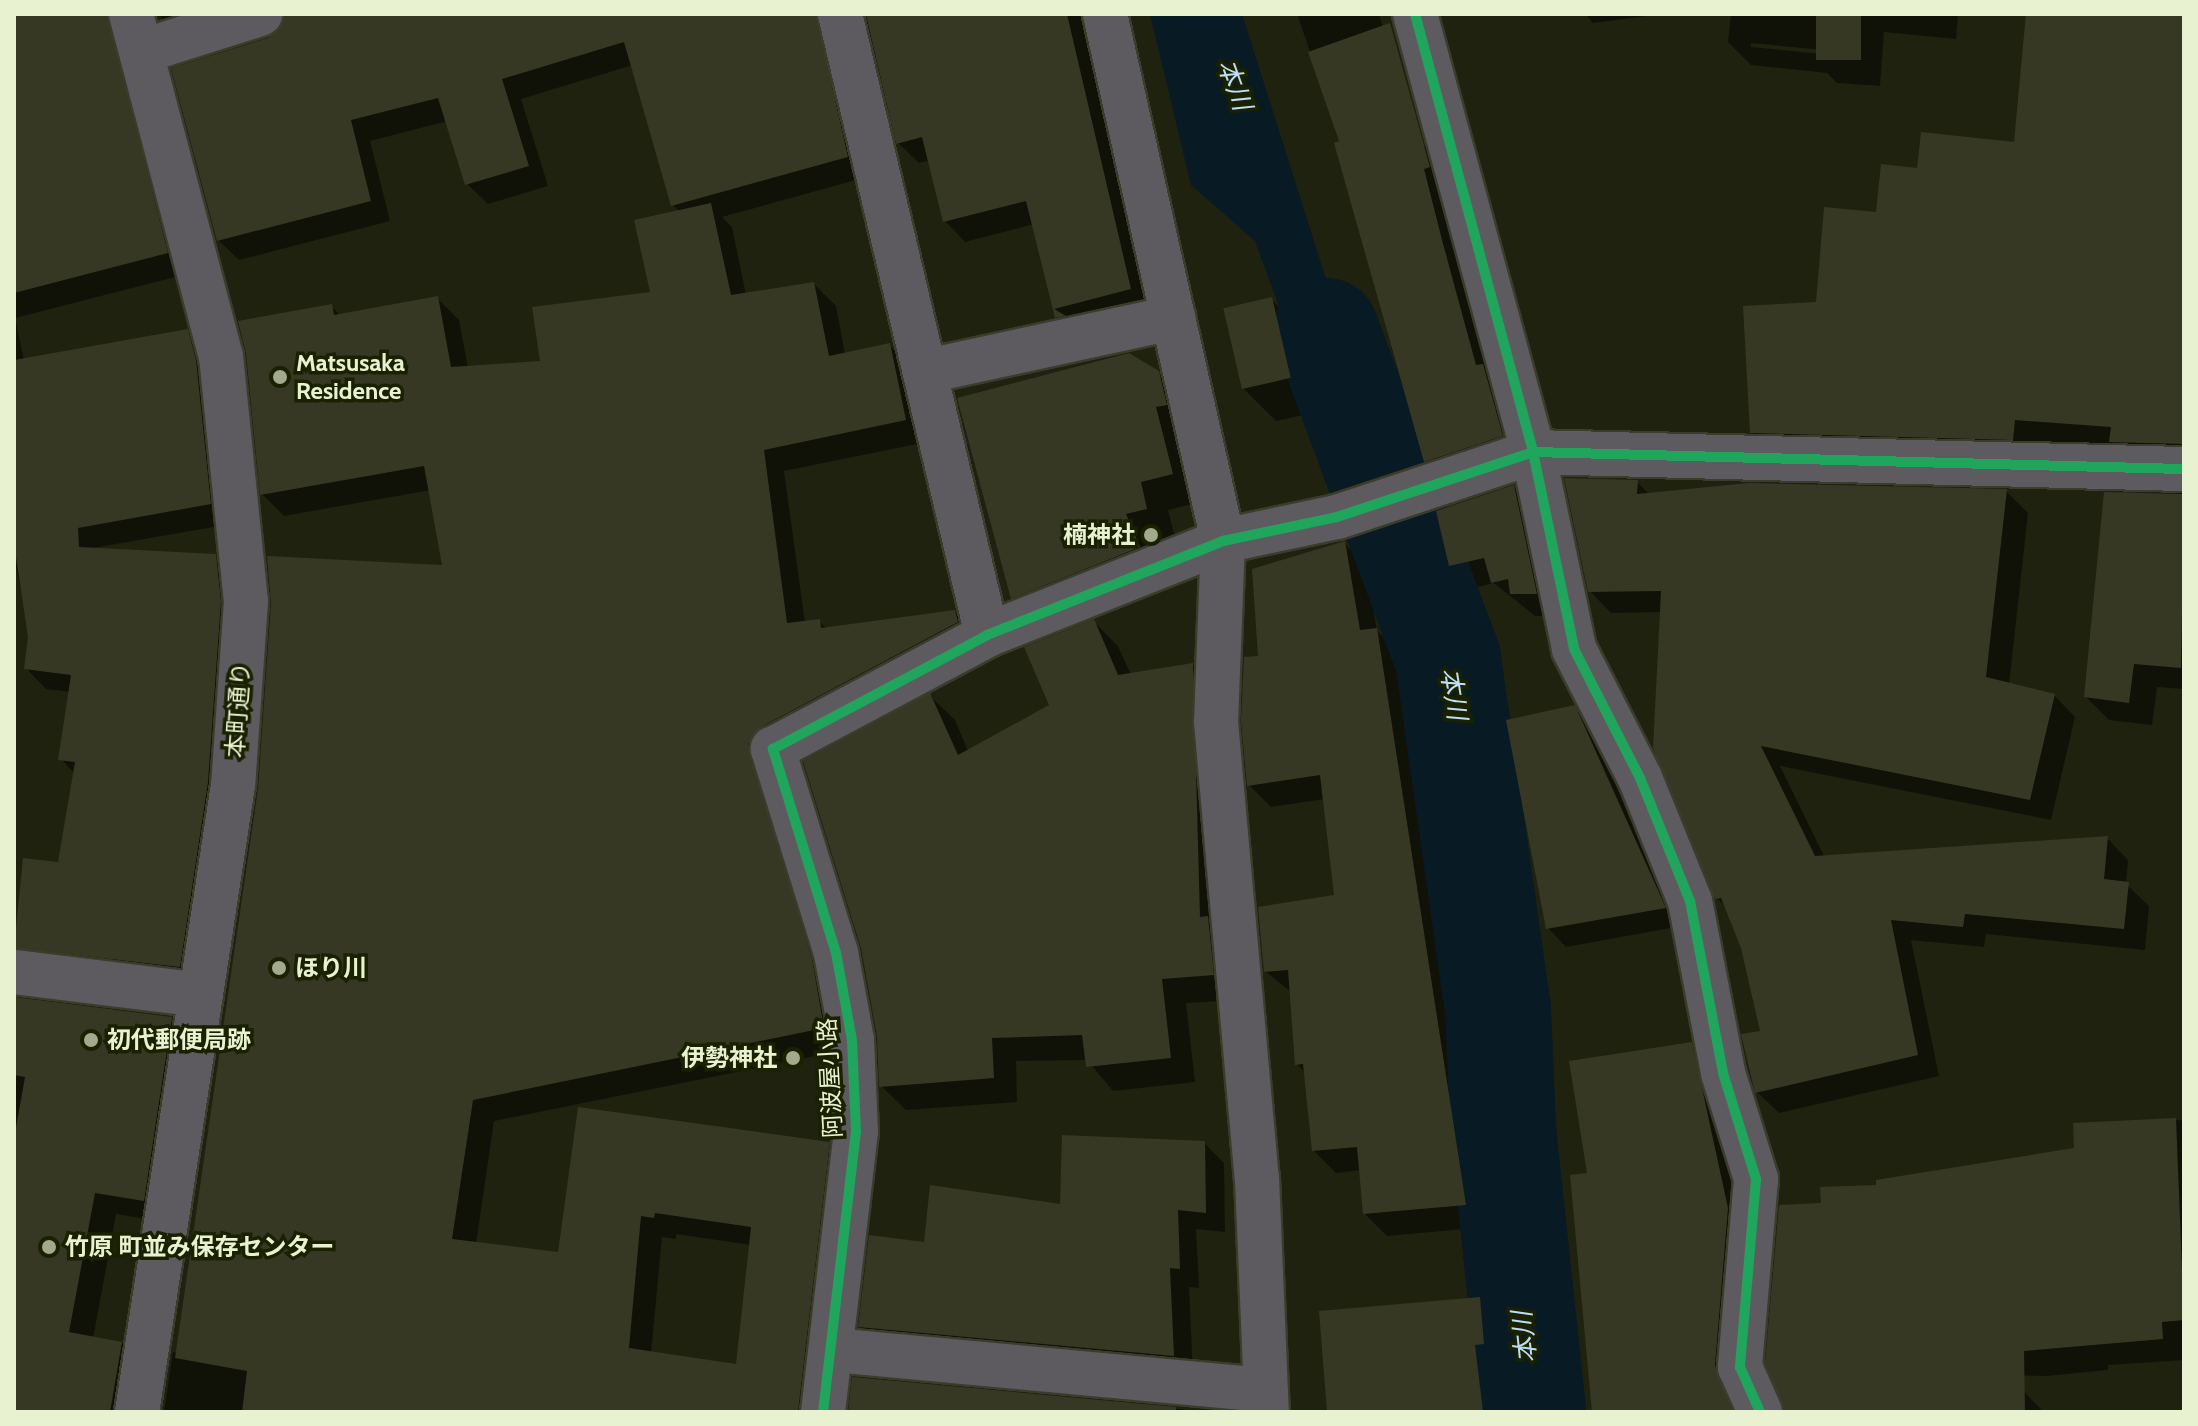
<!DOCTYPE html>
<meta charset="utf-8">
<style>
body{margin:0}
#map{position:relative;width:2198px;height:1426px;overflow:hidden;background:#1f220f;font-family:Cabin,"Noto Sans JP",sans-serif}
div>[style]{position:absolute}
.water>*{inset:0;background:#081a24}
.shadow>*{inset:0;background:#0007}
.river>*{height:106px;margin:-53px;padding:0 53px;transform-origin:53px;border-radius:53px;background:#081a24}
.building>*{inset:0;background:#373824;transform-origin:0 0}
.roads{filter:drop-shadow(2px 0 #3a3d2c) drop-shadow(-2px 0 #3a3d2c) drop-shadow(0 2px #3a3d2c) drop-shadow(0 -2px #3a3d2c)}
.minor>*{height:44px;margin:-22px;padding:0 22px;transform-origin:22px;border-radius:22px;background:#5e5b60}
.cycleway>*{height:10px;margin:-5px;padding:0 5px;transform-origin:5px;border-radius:5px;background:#20a55d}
.dots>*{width:22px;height:22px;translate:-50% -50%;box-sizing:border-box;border:4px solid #1a2100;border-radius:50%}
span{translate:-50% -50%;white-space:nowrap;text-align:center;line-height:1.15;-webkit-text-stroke:7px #1a2100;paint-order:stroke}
.poi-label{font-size:24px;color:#e9f2d0;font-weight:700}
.left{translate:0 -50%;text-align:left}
.right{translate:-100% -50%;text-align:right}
.street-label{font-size:24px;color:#e9f2d0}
.water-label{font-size:26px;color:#bddef6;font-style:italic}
.frame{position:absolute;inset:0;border:16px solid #e9f2d0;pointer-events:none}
</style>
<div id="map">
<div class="water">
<div style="clip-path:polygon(1150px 14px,1242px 14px,1385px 465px,1342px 479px,1255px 241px,1191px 185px)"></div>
</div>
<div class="shadow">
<div style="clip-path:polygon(14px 14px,144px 14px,187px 274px,15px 318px,24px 360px,187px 331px,208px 352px,231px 524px,93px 548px,215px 556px,236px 577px,200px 987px,14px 952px,25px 861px,60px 864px,75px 774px,61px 759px,71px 692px,46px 689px,26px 668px,30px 637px,14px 556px)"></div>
<div style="clip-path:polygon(158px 14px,261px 14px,181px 39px)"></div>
<div style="clip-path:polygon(evenodd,286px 14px,778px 14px,844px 77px,867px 177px,722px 217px,732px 227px,746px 295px,814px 284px,836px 306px,845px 354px,889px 345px,911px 367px,927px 442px,784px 471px,805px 623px,819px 621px,827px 629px,955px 612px,977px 634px,783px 748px,845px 1050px,494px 1121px,476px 1244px,560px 1254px,580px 1109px,829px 1144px,851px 1166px,822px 1412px,164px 1412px,173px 1352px,178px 1353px,445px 567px,431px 490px,284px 516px,262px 494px,331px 306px,341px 316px,437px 298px,459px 320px,468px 368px,543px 363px,652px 294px,680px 212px,673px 205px,633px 65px,521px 99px,548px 186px,488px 204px,467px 184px,448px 121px,370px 141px,390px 221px,239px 260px,218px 240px,269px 39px,286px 21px,286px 14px,676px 1234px,751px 1245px,737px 1367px,651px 1354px,662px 1237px,676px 1239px,676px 1234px)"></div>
<div style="clip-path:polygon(882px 14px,1080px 14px,1151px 310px,1077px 337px,1057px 317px,1034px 224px,965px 242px,945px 221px,930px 160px,919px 163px,898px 143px)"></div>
<div style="clip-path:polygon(1297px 14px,1379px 14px,1414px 136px,1432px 154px,1520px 455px,1445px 480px,1419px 449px,1336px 144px,1342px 143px)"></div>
<div style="clip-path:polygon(1585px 14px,1647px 14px,1647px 16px,1593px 23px)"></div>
<div style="clip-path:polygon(evenodd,1731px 14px,1958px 14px,1956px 39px,1884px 32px,1880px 86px,1837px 83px,1827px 73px,1751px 65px,1728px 42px,1731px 14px,1751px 43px,1823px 50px,1822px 54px,1751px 47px,1751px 43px)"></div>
<div style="clip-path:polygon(2029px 14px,2184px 14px,2184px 466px,2119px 449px,2038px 443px,2036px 462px,1775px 455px,1752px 432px,1818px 304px,1878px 214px,1919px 170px,2016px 144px)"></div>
<div style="clip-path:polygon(1271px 299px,1304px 332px,1322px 411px,1276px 421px,1243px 388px)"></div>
<div style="clip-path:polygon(1158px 373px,1187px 402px,1200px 502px,1168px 510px,1175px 537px,1154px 542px,1167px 576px,1041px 626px,1013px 598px)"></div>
<div style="clip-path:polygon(1637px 482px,1650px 495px,2006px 491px,2028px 513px,2009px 685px,2054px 695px,2075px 717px,2051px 820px,1780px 766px,1825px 858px,2107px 838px,2128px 860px,2126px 884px,2149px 906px,2145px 950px,1986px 934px,1984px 947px,1911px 940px,1939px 1076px,1779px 1113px,1757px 1092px,1762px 1033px,1743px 947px,1727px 908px,1717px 898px,1662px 612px,1611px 613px,1590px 591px)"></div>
<div style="clip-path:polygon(1514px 487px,1537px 510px,1559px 616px,1535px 616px,1494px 583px,1474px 588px,1451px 565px)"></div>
<div style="clip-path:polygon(2184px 493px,2184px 689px,2157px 687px,2152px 725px,2109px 720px,2086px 697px,2106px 494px)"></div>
<div style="clip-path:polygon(1344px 543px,1366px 565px,1377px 631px,1399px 652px,1487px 1227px,1387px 1236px,1365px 1214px,1361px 1170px,1336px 1173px,1314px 1151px,1306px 1074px,1297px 1064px,1292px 993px,1265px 971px,1336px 896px,1325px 799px,1271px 807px,1249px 785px,1260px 657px)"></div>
<div style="clip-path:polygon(1094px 622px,1118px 646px,1131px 675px,1193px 665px,1217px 690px,1237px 1000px,1186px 1003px,1195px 1082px,1113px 1091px,1087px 1060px,1016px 1061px,1017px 1102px,906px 1110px,881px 1086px,930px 696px,955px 720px,968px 751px,1052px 706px)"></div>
<div style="clip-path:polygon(1574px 707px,1593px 726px,1682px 926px,1566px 947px,1548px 928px)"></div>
<div style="clip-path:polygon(14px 999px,171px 1019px,193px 1040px,165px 1222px,116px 1214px,93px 1339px,122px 1343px,143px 1365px,138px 1412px,14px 1412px)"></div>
<div style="clip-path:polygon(1691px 1044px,1713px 1066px,1750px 1232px,1743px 1412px,1593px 1412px,1589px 1175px)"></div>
<div style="clip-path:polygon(2184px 1120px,2184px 1360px,2108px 1365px,2108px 1370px,2047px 1376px,1978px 1375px,2023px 1391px,2044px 1412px,1786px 1412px,1823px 1205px,1879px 1187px,2077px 1149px,2076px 1125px)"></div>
<div style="clip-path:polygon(1204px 1143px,1224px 1163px,1225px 1232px,1196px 1229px,1199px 1288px,1189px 1287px,1193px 1375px,880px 1346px,860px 1327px,926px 1245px,1062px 1206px)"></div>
<div style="clip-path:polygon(1479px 1300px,1502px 1323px,1506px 1367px,1497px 1367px,1503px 1412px,1331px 1412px)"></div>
<div style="clip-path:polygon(854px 1379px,1210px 1412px,848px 1412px)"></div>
</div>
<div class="river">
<div style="left:1326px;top:331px;width:350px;rotate:69.6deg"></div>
<div style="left:1448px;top:659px;width:354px;rotate:81.9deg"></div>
<div style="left:1498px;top:1009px;width:121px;rotate:87.6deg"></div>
<div style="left:1503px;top:1130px;width:284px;rotate:83.9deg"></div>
</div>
<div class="building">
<div style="clip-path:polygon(14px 14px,107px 14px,168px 253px,14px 293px)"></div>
<div style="clip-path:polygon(284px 14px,816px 14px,848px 157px,671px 206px,624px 42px,502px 79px,529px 166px,465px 185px,438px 98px,351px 120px,371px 201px,217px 241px,171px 68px,268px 38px,279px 30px)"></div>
<div style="clip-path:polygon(866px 14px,1067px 14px,1131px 289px,1054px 309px,1066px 316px,1055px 318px,1026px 201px,943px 222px,922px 137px,896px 144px)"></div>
<div style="left:1816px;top:14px;width:45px;height:46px"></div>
<div style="clip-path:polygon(2026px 14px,2184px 14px,2184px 444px,2109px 442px,2111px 427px,2015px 420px,2013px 440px,1750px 433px,1743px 306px,1816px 302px,1824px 207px,1876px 212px,1881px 164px,1917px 168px,1921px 132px,2014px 142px)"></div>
<div style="clip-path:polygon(1390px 23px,1430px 167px,1424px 169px,1442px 240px,1476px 365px,1483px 364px,1503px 436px,1424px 462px,1334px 143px,1339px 141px,1308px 52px)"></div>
<div style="clip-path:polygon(evenodd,711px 203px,731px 295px,814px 282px,829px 356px,890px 343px,906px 420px,764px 450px,787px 623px,820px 619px,821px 628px,955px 610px,958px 622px,761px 727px,748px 744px,812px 959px,824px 1028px,473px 1100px,452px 1239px,558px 1252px,578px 1107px,830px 1142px,798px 1412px,242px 1412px,247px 1371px,175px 1358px,258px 789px,271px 603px,267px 556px,442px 565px,424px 466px,260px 495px,246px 353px,238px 321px,332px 304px,334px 315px,438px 296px,451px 367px,540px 361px,532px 307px,650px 292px,634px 220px,711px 203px,655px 1213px,751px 1227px,736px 1364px,629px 1348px,641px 1216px,654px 1218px,655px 1213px)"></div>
<div style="left:1272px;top:297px;width:83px;height:50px;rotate:77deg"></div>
<div style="clip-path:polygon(188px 329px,196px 360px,211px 504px,78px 528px,79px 547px,216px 554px,221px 601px,208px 782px,180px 967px,14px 948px,23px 858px,58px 862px,75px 762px,58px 760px,71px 675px,24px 669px,28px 637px,14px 544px,14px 360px)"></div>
<div style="clip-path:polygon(1129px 353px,1159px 371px,1167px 405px,1156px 407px,1173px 474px,1141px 482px,1147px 509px,1126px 514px,1140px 547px,1011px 599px,957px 398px)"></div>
<div style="clip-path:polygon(1564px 478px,1638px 480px,1637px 494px,1749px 483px,2007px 489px,1986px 677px,2055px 694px,2030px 800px,1761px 746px,1815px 856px,2108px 836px,2104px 879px,2129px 882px,2124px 929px,1965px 914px,1963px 927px,1891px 920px,1918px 1055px,1755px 1093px,1741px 1034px,1760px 1031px,1741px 948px,1721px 898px,1715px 899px,1653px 748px,1661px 591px,1588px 592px)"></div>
<div style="clip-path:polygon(1514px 485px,1537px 594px,1510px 594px,1508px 579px,1491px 583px,1484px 558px,1449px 566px,1436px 511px)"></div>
<div style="clip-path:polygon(2104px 492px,2184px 494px,2181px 668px,2134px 664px,2129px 703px,2084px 697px)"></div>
<div style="clip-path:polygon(1345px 541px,1360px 630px,1377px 628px,1466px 1205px,1363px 1214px,1357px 1147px,1312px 1151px,1303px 1064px,1295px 1065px,1288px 970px,1264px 972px,1258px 907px,1334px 895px,1320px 775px,1247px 786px,1241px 721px,1244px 657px,1258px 656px,1252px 569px)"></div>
<div style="clip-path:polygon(1094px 619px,1118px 675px,1193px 663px,1200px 917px,1208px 916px,1214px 975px,1162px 979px,1171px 1058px,1086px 1067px,1082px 1035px,992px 1038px,994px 1078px,879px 1087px,877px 1036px,861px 948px,803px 761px,930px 693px,958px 755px,1049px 705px,1024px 647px)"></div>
<div style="clip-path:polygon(1575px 705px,1666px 908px,1546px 929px,1506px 720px)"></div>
<div style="clip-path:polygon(14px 997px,172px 1017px,144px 1201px,95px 1193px,69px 1332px,122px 1342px,110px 1412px,14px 1412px,14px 1139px,25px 1077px,14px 1075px)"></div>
<div style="clip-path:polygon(1692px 1042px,1728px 1208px,1715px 1365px,1733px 1412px,1592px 1412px,1570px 1175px,1587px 1173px,1569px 1061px)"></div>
<div style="clip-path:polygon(2176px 1118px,2184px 1320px,2162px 1322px,2163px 1339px,2024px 1351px,2025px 1412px,1785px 1412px,1765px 1363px,1779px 1205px,1821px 1203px,1820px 1187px,1876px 1185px,1876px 1180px,2074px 1148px,2073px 1123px)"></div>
<div style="clip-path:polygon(1062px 1135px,1205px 1141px,1206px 1213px,1178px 1210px,1180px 1269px,1170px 1268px,1174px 1356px,858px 1327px,869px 1235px,924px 1242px,930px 1185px,1060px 1204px)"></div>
<div style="clip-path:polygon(1480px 1297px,1484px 1344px,1475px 1345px,1483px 1412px,1327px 1412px,1319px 1311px)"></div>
<div style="clip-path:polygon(852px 1377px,1176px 1407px,1176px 1412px,848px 1412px)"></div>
</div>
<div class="roads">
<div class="minor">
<div style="left:131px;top:14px;width:354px;rotate:75.3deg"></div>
<div style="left:221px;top:356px;width:246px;rotate:84.2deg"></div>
<div style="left:246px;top:601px;width:184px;rotate:94deg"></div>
<div style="left:233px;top:785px;width:634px;rotate:98.7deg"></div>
<div style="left:840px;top:14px;width:638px;rotate:76.68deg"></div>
<div style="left:1105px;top:14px;width:540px;rotate:77.38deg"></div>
<div style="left:1223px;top:541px;width:181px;rotate:92.2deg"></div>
<div style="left:1216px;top:722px;width:458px;rotate:84.9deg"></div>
<div style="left:1257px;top:1178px;width:234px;rotate:87.6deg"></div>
<div style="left:1415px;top:14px;width:454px;rotate:74.9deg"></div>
<div style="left:1533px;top:452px;width:201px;rotate:78.2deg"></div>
<div style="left:1574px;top:649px;width:145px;rotate:62.9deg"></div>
<div style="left:1640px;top:778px;width:133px;rotate:67.9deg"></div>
<div style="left:1690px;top:901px;width:175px;rotate:79.1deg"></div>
<div style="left:1723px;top:1073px;width:111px;rotate:72.7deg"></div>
<div style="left:1756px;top:1179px;width:189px;rotate:94.9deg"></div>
<div style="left:1740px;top:1367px;width:49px;rotate:66deg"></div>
<div style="left:143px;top:51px;width:123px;rotate:-17.5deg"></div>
<div style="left:927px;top:371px;width:252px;rotate:-12.2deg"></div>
<div style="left:14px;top:972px;width:188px;rotate:7deg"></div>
<div style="left:832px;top:1350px;width:435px;rotate:5.3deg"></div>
<div style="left:823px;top:1412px;width:282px;rotate:-83.3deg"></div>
<div style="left:856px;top:1132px;width:92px;rotate:-92.5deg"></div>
<div style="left:852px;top:1040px;width:88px;rotate:-100.4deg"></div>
<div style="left:836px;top:953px;width:214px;rotate:-107.2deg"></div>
<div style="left:773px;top:749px;width:242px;rotate:-28deg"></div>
<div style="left:987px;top:635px;width:254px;rotate:-21.7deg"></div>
<div style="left:1223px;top:541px;width:116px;rotate:-11.9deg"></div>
<div style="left:1337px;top:517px;width:206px;rotate:-18.3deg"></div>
<div style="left:1533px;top:452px;width:651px;rotate:1.5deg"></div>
</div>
</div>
<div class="cycleway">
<div style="left:1415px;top:14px;width:454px;rotate:74.9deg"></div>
<div style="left:1533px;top:452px;width:201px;rotate:78.2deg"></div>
<div style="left:1574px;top:649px;width:145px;rotate:62.9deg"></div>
<div style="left:1640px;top:778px;width:133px;rotate:67.9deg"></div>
<div style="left:1690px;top:901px;width:175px;rotate:79.1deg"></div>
<div style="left:1723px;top:1073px;width:111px;rotate:72.7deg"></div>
<div style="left:1756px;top:1179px;width:189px;rotate:94.9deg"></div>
<div style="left:1740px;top:1367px;width:49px;rotate:66deg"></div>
<div style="left:823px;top:1412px;width:282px;rotate:-83.3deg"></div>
<div style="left:856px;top:1132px;width:92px;rotate:-92.5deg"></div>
<div style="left:852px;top:1040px;width:88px;rotate:-100.4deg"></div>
<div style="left:836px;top:953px;width:214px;rotate:-107.2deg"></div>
<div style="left:773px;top:749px;width:242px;rotate:-28deg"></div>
<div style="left:987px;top:635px;width:254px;rotate:-21.7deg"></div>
<div style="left:1223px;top:541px;width:116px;rotate:-11.9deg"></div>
<div style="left:1337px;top:517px;width:206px;rotate:-18.3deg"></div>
<div style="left:1533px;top:452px;width:651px;rotate:1.5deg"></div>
</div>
<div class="dots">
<div style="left:280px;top:377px;background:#a2a98c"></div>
<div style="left:1151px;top:535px;background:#a2a98c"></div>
<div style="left:279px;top:968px;background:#a2a98c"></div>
<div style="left:91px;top:1040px;background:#a2a98c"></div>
<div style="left:793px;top:1058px;background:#a2a98c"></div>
<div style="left:49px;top:1247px;background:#a2a98c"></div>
</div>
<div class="poi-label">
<span class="left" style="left:296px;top:377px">Matsusaka<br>Residence</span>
<span class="right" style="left:1135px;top:535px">楠神社</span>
<span class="left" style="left:295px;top:968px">ほり川</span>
<span class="left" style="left:107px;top:1040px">初代郵便局跡</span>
<span class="right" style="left:777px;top:1058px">伊勢神社</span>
<span class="left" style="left:65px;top:1247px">竹原 町並み保存センター</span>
</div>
<div class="street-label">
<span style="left:238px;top:710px;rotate:-86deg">本町通り</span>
<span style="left:830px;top:1078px;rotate:-93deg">阿波屋小路</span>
</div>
<div class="water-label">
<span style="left:1234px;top:85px;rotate:70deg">本川</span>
<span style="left:1453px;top:694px;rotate:81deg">本川</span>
<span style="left:1525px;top:1337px;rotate:-96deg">本川</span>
</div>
<div class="frame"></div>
</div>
